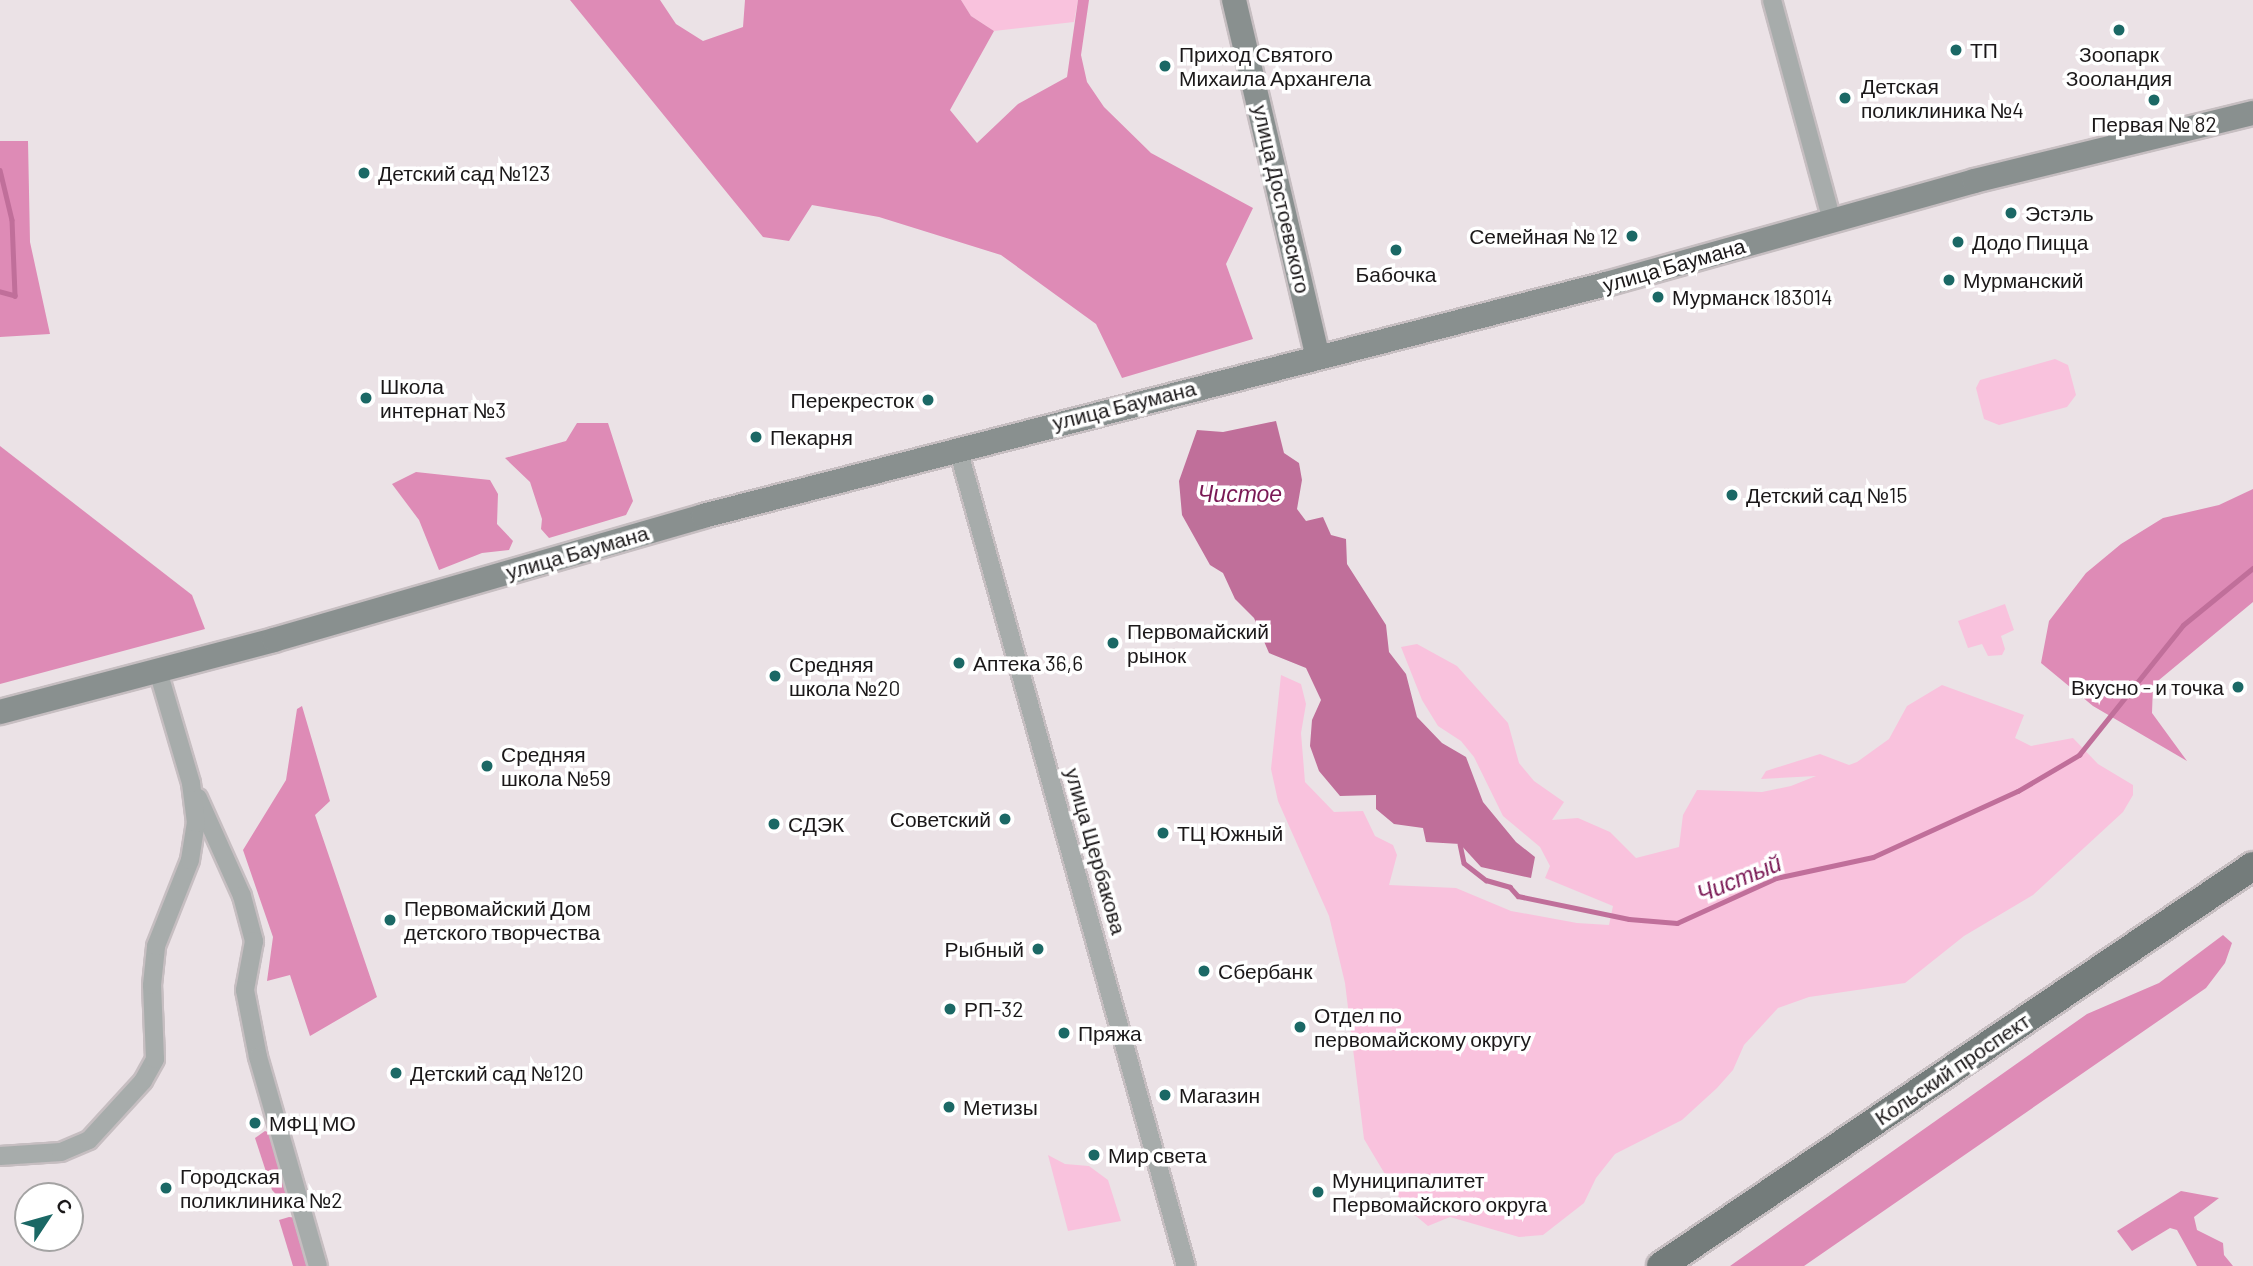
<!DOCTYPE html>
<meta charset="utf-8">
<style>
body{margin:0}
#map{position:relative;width:2253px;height:1266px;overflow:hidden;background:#ebe2e6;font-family:Barlow,sans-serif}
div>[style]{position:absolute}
.green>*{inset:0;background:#f9c2dd}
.forest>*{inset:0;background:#de8bb6}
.water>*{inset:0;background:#c06f9a}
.stream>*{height:4.5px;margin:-2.25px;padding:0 2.25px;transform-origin:2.25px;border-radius:2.25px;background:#c06f9a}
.roads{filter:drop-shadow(2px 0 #c6bec1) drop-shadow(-2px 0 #c6bec1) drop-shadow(0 2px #c6bec1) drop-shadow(0 -2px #c6bec1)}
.street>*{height:18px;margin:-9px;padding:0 9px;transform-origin:9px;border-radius:9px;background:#a7acab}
.secondary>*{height:24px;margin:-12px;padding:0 12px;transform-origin:12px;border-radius:12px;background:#89908f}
.primary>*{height:28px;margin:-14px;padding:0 14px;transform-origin:14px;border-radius:14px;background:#747c7b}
.dots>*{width:19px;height:19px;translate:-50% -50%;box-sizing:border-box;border:4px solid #fff;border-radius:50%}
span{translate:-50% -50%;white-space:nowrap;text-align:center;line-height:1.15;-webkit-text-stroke:7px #fff;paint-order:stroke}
.poi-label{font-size:21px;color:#1b1819}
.left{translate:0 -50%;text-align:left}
.right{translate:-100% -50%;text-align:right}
.street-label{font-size:21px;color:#1b1819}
.water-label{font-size:23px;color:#7a1955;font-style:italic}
.north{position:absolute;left:14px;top:1182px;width:70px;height:70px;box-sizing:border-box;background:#fff;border:2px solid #a4a3a3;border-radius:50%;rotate:54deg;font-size:19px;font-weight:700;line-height:28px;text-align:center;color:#1b1819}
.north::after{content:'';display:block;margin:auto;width:24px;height:32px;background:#1b6865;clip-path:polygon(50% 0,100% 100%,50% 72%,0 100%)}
</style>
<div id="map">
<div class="green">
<div style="clip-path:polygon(961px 0,1078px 0,1074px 22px,994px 31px,971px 16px)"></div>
<div style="clip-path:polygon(2055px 359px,2068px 365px,2076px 395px,2067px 407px,1999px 425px,1984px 419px,1976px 388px,1980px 380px)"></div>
<div style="clip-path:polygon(2005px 604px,2014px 630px,2001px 636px,2005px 649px,2002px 655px,1988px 656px,1982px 644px,1968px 648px,1958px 621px)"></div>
<div style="clip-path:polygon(1417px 644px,1457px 666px,1508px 723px,1519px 763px,1534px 781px,1564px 802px,1552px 820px,1578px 818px,1610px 832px,1636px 858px,1679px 847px,1683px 815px,1697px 790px,1762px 792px,1791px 786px,1816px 776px,1761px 779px,1766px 771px,1820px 754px,1849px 765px,1857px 762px,1889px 739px,1907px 706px,1942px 685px,2024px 715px,2015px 738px,2031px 746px,2073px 738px,2098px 764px,2133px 785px,2133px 795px,2123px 812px,2033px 895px,1964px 936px,1905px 983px,1809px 997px,1778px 1008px,1744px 1045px,1733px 1070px,1717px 1088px,1682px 1120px,1615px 1154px,1596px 1178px,1584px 1203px,1543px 1235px,1519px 1237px,1450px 1217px,1428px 1226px,1404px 1206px,1364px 1139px,1345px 983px,1329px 916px,1278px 801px,1271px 769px,1281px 675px,1301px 684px,1306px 704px,1301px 733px,1305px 782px,1334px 812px,1363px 811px,1375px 836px,1393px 845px,1397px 855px,1389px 885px,1456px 888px,1511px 911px,1577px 923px,1609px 925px,1613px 906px,1545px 878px,1550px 866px,1540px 847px,1503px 816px,1474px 757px,1461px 741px,1438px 726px,1422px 700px,1401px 647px)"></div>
<div style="clip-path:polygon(1048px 1155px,1065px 1164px,1089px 1166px,1108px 1180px,1121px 1221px,1068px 1231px)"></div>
</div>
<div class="forest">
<div style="clip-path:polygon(570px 0,660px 0,676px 24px,703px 41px,743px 27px,745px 0,961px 0,971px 16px,994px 31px,950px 110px,977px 143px,1018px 104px,1067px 77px,1078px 0,1089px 0,1081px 55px,1087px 82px,1104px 107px,1151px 153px,1253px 208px,1226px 264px,1253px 339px,1122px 378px,1096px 324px,1001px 255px,879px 217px,812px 205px,789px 241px,763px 237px)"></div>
<div style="clip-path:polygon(0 141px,28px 141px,30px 242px,50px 334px,0 337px)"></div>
<div style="clip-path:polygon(577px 423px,608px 423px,633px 501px,626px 515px,549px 538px,541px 529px,542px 519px,530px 482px,505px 458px,566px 441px)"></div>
<div style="clip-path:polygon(0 446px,192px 595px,205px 629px,0 684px)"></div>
<div style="clip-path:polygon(416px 472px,490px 480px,498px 494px,497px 524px,513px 541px,509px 550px,482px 553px,439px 570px,419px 520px,392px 484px)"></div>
<div style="clip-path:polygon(2253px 489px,2253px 602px,2153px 685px,2152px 713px,2187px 761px,2093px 706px,2041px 663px,2049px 621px,2086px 573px,2121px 544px,2163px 518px,2219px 505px)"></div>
<div style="clip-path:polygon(302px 706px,330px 801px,315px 815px,377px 997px,310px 1036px,290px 975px,267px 981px,273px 937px,243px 850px,286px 780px,297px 709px)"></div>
<div style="clip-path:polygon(2223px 935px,2232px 943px,2225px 963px,2206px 988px,1804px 1266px,1730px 1266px,2087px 1014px,2159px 983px)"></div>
<div style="clip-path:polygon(265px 1131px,275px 1135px,290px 1185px,282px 1201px,272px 1190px,255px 1138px)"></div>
<div style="clip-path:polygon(2181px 1191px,2219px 1198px,2194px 1217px,2197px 1230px,2223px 1243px,2224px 1255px,2233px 1266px,2197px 1266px,2177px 1230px,2170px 1228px,2132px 1251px,2117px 1231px)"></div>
<div style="clip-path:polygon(289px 1217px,298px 1218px,312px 1266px,293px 1266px,279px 1220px)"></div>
</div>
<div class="water">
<div style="clip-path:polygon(1276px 421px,1284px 453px,1299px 463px,1302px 480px,1297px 509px,1306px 521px,1323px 517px,1331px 535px,1346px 539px,1347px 564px,1386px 625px,1389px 652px,1406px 674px,1417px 717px,1442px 743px,1466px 757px,1483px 802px,1516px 842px,1535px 857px,1531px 878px,1481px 867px,1460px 844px,1426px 842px,1423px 828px,1394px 824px,1376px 809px,1376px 795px,1340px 796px,1319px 771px,1310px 746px,1312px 720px,1321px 700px,1306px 668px,1269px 653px,1254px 618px,1235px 599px,1223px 573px,1210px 565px,1182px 515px,1179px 481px,1197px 430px,1223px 432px)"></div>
</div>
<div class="stream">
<div style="left:0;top:170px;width:51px;rotate:76.5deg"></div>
<div style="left:12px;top:220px;width:76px;rotate:87.7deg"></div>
<div style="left:15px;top:296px;width:16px;rotate:-165deg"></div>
<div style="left:1460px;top:844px;width:19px;rotate:78deg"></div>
<div style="left:1464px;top:863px;width:28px;rotate:38deg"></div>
<div style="left:1486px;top:880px;width:25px;rotate:16deg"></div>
<div style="left:1510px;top:887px;width:12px;rotate:48deg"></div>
<div style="left:1518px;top:896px;width:113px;rotate:11.7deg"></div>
<div style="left:1629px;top:919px;width:48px;rotate:4.8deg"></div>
<div style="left:1677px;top:923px;width:109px;rotate:-24.4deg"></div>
<div style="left:1776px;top:878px;width:99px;rotate:-12.2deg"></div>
<div style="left:1873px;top:857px;width:159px;rotate:-24.5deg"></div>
<div style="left:2018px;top:791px;width:71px;rotate:-30.5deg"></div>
<div style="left:2079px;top:755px;width:166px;rotate:-51.3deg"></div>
<div style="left:2183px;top:625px;width:90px;rotate:-39.2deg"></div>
</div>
<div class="roads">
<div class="street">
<div style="left:1772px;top:0;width:229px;rotate:74.8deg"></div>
<div style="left:958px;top:449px;width:848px;rotate:74.41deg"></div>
<div style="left:198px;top:798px;width:107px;rotate:65.8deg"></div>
<div style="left:242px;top:896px;width:47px;rotate:75.1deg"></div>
<div style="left:254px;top:941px;width:50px;rotate:100.4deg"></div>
<div style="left:245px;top:990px;width:68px;rotate:79deg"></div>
<div style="left:258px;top:1057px;width:217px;rotate:74deg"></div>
<div style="left:0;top:1156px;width:61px;rotate:-3.8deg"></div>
<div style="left:61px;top:1152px;width:30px;rotate:-23deg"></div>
<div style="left:89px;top:1140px;width:80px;rotate:-47.5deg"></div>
<div style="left:143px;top:1081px;width:25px;rotate:-61deg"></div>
<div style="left:155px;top:1059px;width:74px;rotate:-92.3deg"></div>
<div style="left:152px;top:985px;width:39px;rotate:-84deg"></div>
<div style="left:156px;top:946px;width:92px;rotate:-68.4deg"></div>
<div style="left:190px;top:860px;width:37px;rotate:-81deg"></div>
<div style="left:196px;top:823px;width:40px;rotate:-97.1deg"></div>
<div style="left:191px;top:783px;width:117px;rotate:-106.4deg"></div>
</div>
<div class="secondary">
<div style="left:1234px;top:0;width:367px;rotate:76.8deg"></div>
<div style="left:0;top:712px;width:283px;rotate:-14.7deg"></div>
<div style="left:274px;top:640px;width:447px;rotate:-16.1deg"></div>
<div style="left:703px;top:516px;width:932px;rotate:-14.41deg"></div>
<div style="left:1606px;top:284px;width:382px;rotate:-15.6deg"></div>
<div style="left:1974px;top:181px;width:287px;rotate:-13.7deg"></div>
</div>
<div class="primary">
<div style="left:1661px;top:1266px;width:714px;rotate:-34.05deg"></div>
</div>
</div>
<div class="dots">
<div style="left:2119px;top:30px;background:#1b6865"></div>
<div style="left:1956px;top:50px;background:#1b6865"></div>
<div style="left:1165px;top:66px;background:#1b6865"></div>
<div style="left:1845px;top:98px;background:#1b6865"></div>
<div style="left:2154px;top:100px;background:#1b6865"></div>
<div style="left:364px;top:173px;background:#1b6865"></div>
<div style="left:2011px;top:213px;background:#1b6865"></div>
<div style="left:1632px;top:236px;background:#1b6865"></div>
<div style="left:1958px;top:242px;background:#1b6865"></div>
<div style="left:1396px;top:250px;background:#1b6865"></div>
<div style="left:1949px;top:280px;background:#1b6865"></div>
<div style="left:1658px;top:297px;background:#1b6865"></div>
<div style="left:366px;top:398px;background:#1b6865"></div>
<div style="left:928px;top:400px;background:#1b6865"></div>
<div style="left:756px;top:437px;background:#1b6865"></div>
<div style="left:1732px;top:495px;background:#1b6865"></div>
<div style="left:1113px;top:643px;background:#1b6865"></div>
<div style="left:959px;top:663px;background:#1b6865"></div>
<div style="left:775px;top:676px;background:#1b6865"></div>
<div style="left:2238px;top:687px;background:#1b6865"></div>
<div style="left:487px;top:766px;background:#1b6865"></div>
<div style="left:1005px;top:819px;background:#1b6865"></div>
<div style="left:774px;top:824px;background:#1b6865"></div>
<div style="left:1163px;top:833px;background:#1b6865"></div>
<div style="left:390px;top:920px;background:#1b6865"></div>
<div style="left:1038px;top:949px;background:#1b6865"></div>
<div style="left:1204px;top:971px;background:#1b6865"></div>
<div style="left:950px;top:1009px;background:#1b6865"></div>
<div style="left:1300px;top:1027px;background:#1b6865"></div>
<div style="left:1064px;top:1033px;background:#1b6865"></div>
<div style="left:396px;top:1073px;background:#1b6865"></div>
<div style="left:1165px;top:1095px;background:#1b6865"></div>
<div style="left:949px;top:1107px;background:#1b6865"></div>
<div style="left:255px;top:1123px;background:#1b6865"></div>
<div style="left:1094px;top:1155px;background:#1b6865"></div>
<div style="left:166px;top:1188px;background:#1b6865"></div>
<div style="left:1318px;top:1192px;background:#1b6865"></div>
</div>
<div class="poi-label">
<span class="left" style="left:1970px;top:50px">ТП</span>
<span class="left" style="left:1179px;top:66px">Приход Святого<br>Михаила Архангела</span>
<span style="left:2119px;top:66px">Зоопарк<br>Зооландия</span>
<span class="left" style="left:1861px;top:98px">Детская<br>поликлиника №4</span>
<span style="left:2154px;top:124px">Первая № 82</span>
<span class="left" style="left:378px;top:173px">Детский сад №123</span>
<span class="left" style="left:2025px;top:213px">Эстэль</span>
<span class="right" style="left:1618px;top:236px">Семейная № 12</span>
<span class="left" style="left:1972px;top:242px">Додо Пицца</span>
<span style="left:1396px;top:274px">Бабочка</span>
<span class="left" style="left:1963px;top:280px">Мурманский</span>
<span class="left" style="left:1672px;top:297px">Мурманск 183014</span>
<span class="left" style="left:380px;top:398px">Школа<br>интернат №3</span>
<span class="right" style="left:914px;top:400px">Перекресток</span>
<span class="left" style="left:770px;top:437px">Пекарня</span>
<span class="left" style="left:1746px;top:495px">Детский сад №15</span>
<span class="left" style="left:1127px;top:643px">Первомайский<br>рынок</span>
<span class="left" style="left:973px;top:663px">Аптека 36,6</span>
<span class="left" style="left:789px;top:676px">Средняя<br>школа №20</span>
<span class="right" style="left:2224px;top:687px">Вкусно - и точка</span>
<span class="left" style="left:501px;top:766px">Средняя<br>школа №59</span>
<span class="right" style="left:991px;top:819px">Советский</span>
<span class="left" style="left:788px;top:824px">СДЭК</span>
<span class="left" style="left:1177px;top:833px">ТЦ Южный</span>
<span class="left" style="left:404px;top:920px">Первомайский Дом<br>детского творчества</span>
<span class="right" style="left:1024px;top:949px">Рыбный</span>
<span class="left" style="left:1218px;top:971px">Сбербанк</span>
<span class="left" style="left:964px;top:1009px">РП-32</span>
<span class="left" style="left:1314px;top:1027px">Отдел по<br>первомайскому округу</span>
<span class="left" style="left:1078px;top:1033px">Пряжа</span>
<span class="left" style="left:410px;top:1073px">Детский сад №120</span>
<span class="left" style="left:1179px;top:1095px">Магазин</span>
<span class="left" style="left:963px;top:1107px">Метизы</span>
<span class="left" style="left:269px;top:1123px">МФЦ МО</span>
<span class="left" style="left:1108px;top:1155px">Мир света</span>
<span class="left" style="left:180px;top:1188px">Городская<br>поликлиника №2</span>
<span class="left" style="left:1332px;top:1192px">Муниципалитет<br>Первомайского округа</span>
</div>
<div class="street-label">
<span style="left:1282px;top:199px;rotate:77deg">улица Достоевского</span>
<span style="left:1674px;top:265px;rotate:-16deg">улица Баумана</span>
<span style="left:1124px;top:405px;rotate:-14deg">улица Баумана</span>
<span style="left:577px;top:552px;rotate:-16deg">улица Баумана</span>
<span style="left:1096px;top:851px;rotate:74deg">улица Щербакова</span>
<span style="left:1952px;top:1069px;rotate:-34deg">Кольский проспект</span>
</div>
<div class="water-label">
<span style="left:1240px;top:493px">Чистое</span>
<span style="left:1739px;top:878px;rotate:-22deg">Чистый</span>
</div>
<div class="north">С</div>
</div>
